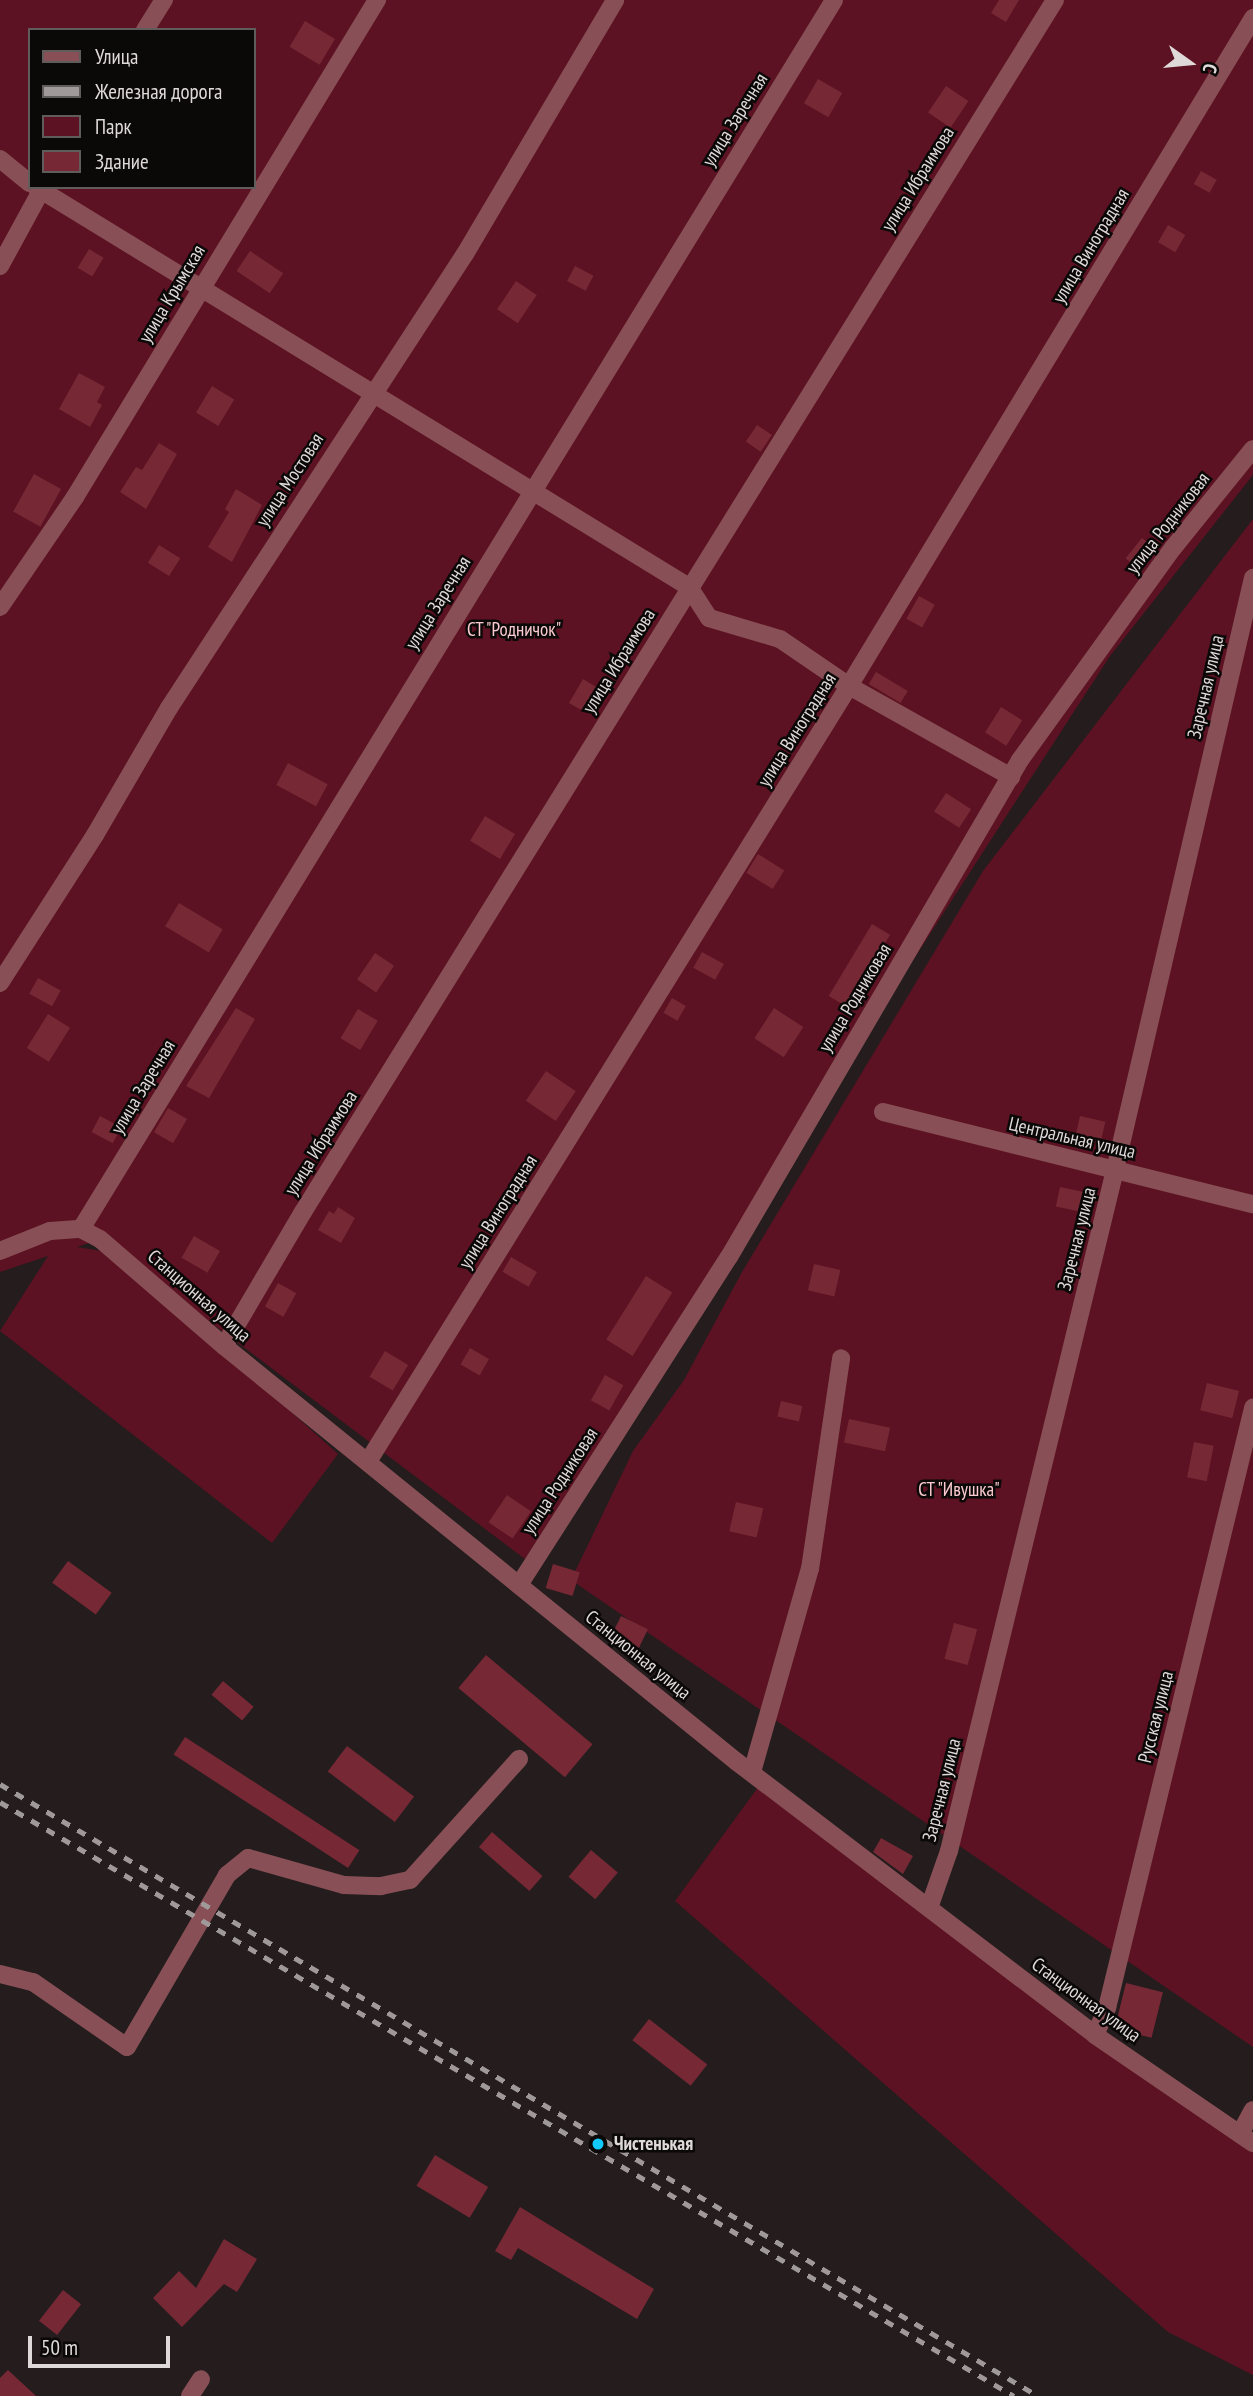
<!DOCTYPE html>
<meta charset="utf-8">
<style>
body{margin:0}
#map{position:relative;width:1253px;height:2396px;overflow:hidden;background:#241c1d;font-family:"PT Sans Narrow",sans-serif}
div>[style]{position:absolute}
.green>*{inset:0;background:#5c1222}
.building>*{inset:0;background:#762835;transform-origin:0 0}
.minor>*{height:18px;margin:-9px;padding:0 9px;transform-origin:9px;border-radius:9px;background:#885056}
.rail>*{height:5px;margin-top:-2.5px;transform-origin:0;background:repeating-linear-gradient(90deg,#a0999a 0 9px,transparent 0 18px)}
.dots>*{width:19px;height:19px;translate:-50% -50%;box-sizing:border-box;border:4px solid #0b0808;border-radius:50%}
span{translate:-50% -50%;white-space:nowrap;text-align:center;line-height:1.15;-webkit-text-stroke:5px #0b0808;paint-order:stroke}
.street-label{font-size:19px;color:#dfd9da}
.park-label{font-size:19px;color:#fccbcf}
.poi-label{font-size:19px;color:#dfd9da;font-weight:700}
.left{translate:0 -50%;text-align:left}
.legend{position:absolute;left:28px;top:28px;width:228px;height:161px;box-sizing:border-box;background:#0b0808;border:2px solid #605c5c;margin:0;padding:9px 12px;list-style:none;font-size:21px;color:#dfd9da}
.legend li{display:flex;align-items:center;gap:14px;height:35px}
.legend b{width:35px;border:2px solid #605c5c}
.north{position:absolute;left:1155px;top:28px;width:70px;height:70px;-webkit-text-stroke:5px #0b0808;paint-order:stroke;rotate:105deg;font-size:19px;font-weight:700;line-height:28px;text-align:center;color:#dfd9da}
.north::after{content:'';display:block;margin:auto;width:24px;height:32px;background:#dfd9da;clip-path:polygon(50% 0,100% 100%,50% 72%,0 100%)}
.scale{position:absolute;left:28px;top:2336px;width:142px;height:32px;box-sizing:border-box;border:4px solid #dfd9da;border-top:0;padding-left:9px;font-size:21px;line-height:24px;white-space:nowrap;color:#dfd9da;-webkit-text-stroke:5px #0b0808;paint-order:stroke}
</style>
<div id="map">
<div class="green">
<div style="clip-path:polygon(evenodd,0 0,1253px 0,1253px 475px,1110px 656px,525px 1559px,100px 1239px,77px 1247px,114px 1253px,338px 1454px,272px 1543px,0 1331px,48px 1256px,0 1272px,0 0,30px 30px,254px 30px,254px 187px,30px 187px,30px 30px)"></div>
<div style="clip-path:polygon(1253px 519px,1253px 2047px,571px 1580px,633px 1451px,684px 1380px,742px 1272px,983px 871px)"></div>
<div style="clip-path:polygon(759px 1786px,1253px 2150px,1253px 2375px,1168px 2332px,675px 1901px)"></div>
</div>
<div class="building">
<div style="clip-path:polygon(999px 0,1019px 0,1006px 22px,991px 13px)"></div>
<div style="left:305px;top:21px;width:35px;height:30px;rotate:31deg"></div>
<div style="left:818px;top:79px;width:28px;height:28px;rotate:30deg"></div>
<div style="left:946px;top:86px;width:27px;height:32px;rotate:34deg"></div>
<div style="left:1201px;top:171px;width:18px;height:15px;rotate:29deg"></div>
<div style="left:1168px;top:225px;width:20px;height:20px;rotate:30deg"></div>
<div style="left:89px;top:249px;width:17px;height:22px;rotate:31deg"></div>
<div style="left:250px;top:251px;width:40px;height:24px;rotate:34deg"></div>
<div style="left:575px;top:266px;width:21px;height:17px;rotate:28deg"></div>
<div style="left:516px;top:281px;width:25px;height:34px;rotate:34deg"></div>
<div style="clip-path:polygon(79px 373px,105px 387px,97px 402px,102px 405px,90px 427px,59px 409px)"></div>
<div style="left:212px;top:386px;width:26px;height:31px;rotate:31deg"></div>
<div style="left:757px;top:425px;width:18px;height:20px;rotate:34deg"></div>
<div style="clip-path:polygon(159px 443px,177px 454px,146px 509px,120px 492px,136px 467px,142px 470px)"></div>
<div style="left:34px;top:474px;width:31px;height:43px;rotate:29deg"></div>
<div style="clip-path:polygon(236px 489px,262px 505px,232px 562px,208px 547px,229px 512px,225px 509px)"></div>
<div style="left:1142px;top:538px;width:19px;height:26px;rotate:39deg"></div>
<div style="left:159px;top:545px;width:25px;height:21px;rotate:32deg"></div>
<div style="left:919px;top:596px;width:18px;height:26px;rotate:29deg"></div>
<div style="left:876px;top:672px;width:37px;height:14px;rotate:31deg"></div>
<div style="clip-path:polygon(583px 679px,606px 693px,595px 712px,588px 707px,585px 712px,569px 703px)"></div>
<div style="left:1001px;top:707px;width:25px;height:30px;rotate:32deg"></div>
<div style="left:288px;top:763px;width:45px;height:25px;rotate:28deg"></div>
<div style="left:946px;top:793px;width:30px;height:22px;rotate:33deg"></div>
<div style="left:485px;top:816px;width:35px;height:29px;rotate:31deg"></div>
<div style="left:758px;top:854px;width:31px;height:22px;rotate:32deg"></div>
<div style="left:179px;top:903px;width:51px;height:27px;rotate:31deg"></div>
<div style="left:872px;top:924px;width:21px;height:84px;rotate:31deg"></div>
<div style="left:702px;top:952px;width:25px;height:18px;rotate:29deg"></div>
<div style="left:375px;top:953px;width:23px;height:32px;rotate:34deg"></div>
<div style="left:38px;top:978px;width:26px;height:18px;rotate:29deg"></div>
<div style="left:672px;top:998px;width:16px;height:17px;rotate:30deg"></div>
<div style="clip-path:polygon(236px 1008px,255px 1019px,209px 1098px,186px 1086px)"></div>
<div style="left:774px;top:1008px;width:35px;height:36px;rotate:33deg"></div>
<div style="left:358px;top:1009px;width:23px;height:34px;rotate:31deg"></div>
<div style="left:48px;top:1014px;width:26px;height:40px;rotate:32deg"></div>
<div style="left:546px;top:1071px;width:36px;height:36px;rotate:34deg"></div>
<div style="left:168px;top:1108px;width:22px;height:28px;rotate:30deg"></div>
<div style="left:100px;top:1116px;width:24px;height:18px;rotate:28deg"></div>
<div style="left:1080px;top:1116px;width:26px;height:23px;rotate:13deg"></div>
<div style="left:1060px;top:1187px;width:30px;height:20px;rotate:12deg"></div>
<div style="clip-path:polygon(338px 1207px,355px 1218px,341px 1243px,318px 1230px,329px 1211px,334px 1214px)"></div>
<div style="left:194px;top:1236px;width:30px;height:25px;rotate:30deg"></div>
<div style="left:511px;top:1257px;width:30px;height:17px;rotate:30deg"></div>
<div style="left:814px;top:1264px;width:27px;height:27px;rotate:13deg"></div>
<div style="left:646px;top:1276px;width:31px;height:75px;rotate:32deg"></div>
<div style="left:278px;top:1283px;width:21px;height:27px;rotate:29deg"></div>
<div style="left:470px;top:1348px;width:22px;height:19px;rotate:30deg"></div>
<div style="left:385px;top:1351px;width:27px;height:30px;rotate:31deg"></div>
<div style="left:605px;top:1375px;width:21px;height:29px;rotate:29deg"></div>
<div style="left:1207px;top:1383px;width:33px;height:28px;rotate:14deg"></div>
<div style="left:781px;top:1401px;width:22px;height:16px;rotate:13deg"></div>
<div style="left:849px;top:1419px;width:42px;height:24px;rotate:12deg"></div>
<div style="left:1194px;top:1442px;width:20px;height:36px;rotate:11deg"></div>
<div style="left:507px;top:1495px;width:29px;height:33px;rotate:34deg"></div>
<div style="left:736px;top:1502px;width:28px;height:30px;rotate:13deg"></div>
<div style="left:68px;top:1561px;width:54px;height:27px;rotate:36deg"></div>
<div style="left:553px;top:1564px;width:28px;height:25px;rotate:17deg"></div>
<div style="left:621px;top:1616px;width:30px;height:21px;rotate:26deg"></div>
<div style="left:954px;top:1623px;width:24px;height:37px;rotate:15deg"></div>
<div style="left:486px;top:1655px;width:139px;height:43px;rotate:40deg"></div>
<div style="left:223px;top:1681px;width:40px;height:18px;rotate:40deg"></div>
<div style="left:185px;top:1737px;width:208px;height:21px;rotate:33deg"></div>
<div style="left:347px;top:1746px;width:84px;height:32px;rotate:37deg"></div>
<div style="left:492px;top:1832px;width:67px;height:20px;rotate:41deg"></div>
<div style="clip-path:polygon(881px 1838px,913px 1856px,903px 1874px,873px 1852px)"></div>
<div style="left:591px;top:1850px;width:35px;height:35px;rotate:40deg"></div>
<div style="left:1126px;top:1983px;width:38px;height:47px;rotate:14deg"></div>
<div style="left:649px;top:2019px;width:74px;height:27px;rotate:38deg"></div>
<div style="left:435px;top:2155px;width:62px;height:36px;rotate:31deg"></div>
<div style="clip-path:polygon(520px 2207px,654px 2289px,637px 2319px,518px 2248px,511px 2260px,495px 2251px)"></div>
<div style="clip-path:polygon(224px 2239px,257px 2259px,237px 2292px,224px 2284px,182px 2327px,153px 2298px,179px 2271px,196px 2288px)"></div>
<div style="left:63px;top:2290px;width:23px;height:39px;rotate:38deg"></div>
<div style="clip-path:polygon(8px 2370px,36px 2396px,0 2396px,0 2378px)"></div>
</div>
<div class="minor">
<div style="left:145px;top:30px;width:36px;rotate:-58deg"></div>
<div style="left:0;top:159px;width:38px;rotate:39deg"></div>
<div style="left:36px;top:187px;width:766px;rotate:31.49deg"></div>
<div style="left:689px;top:587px;width:37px;rotate:57deg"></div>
<div style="left:709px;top:618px;width:74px;rotate:16.5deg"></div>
<div style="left:780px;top:639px;width:83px;rotate:34.3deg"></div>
<div style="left:849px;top:686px;width:186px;rotate:29.3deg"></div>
<div style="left:0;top:266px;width:90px;rotate:-61.4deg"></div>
<div style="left:0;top:607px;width:133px;rotate:-55.7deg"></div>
<div style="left:75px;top:497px;width:582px;rotate:-58.72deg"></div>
<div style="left:0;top:983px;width:176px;rotate:-57.3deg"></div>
<div style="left:95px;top:835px;width:147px;rotate:-59.8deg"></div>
<div style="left:169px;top:708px;width:542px;rotate:-56.9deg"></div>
<div style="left:465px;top:254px;width:295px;rotate:-59.4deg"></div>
<div style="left:883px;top:1112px;width:381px;rotate:14deg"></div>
<div style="left:81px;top:1229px;width:1441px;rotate:-58.5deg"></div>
<div style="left:0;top:1251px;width:54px;rotate:-21.8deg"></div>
<div style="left:50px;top:1231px;width:31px;rotate:-4deg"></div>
<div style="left:81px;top:1229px;width:21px;rotate:28deg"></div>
<div style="left:100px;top:1239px;width:164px;rotate:40.8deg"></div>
<div style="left:224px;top:1346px;width:660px;rotate:39.04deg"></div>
<div style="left:737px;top:1762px;width:450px;rotate:37.3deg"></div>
<div style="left:1095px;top:2035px;width:191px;rotate:34.4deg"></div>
<div style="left:224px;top:1346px;width:156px;rotate:-59.5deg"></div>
<div style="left:303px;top:1212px;width:1426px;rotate:-58.18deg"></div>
<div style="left:369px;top:1460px;width:911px;rotate:-58.19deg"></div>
<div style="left:849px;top:686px;width:781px;rotate:-58.83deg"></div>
<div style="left:519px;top:1585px;width:389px;rotate:-57.4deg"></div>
<div style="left:729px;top:1257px;width:576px;rotate:-59.65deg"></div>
<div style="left:1020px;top:760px;width:261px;rotate:-54.2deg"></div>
<div style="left:1173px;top:548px;width:127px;rotate:-51.1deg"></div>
<div style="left:752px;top:1772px;width:211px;rotate:-74.1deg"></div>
<div style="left:810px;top:1569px;width:213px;rotate:-81.6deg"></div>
<div style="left:929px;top:1908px;width:60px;rotate:-70.7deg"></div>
<div style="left:949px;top:1851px;width:701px;rotate:-76.3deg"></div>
<div style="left:1115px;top:1170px;width:608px;rotate:-76.88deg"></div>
<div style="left:0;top:1974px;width:34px;rotate:14deg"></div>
<div style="left:33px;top:1982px;width:114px;rotate:34.7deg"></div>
<div style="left:127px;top:2047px;width:199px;rotate:-59.8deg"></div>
<div style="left:227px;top:1875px;width:27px;rotate:-39deg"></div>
<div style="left:248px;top:1858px;width:100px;rotate:15.7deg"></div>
<div style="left:344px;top:1885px;width:37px;rotate:2deg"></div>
<div style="left:381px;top:1886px;width:30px;rotate:-12deg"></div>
<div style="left:410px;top:1880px;width:163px;rotate:-48deg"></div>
<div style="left:1095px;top:2035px;width:30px;rotate:-66deg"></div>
<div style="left:1107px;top:2008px;width:618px;rotate:-76.32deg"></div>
<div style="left:1240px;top:2134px;width:27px;rotate:-62deg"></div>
<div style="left:190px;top:2396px;width:20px;rotate:-57deg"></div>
</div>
<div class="rail">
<div style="left:0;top:1784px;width:1205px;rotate:30.52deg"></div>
<div style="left:0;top:1802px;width:1175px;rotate:30.36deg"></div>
</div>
<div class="dots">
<div style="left:598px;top:2144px;background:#11cafa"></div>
</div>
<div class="street-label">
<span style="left:735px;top:120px;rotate:-58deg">улица Заречная</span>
<span style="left:918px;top:179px;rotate:-58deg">улица Ибраимова</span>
<span style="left:1091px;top:246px;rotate:-59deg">улица Виноградная</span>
<span style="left:172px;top:294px;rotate:-59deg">улица Крымская</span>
<span style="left:290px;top:480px;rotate:-57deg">улица Мостовая</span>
<span style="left:1168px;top:523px;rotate:-52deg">улица Родниковая</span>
<span style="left:438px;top:603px;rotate:-58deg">улица Заречная</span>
<span style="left:619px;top:661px;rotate:-58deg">улица Ибраимова</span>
<span style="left:1206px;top:687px;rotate:-77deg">Заречная улица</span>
<span style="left:797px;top:730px;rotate:-58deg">улица Виноградная</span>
<span style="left:855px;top:998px;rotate:-59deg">улица Родниковая</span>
<span style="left:143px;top:1087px;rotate:-59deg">улица Заречная</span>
<span style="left:1072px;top:1138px;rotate:13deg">Центральная улица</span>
<span style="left:321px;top:1143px;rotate:-58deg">улица Ибраимова</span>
<span style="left:498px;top:1212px;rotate:-58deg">улица Виноградная</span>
<span style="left:1077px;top:1239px;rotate:-76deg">Заречная улица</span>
<span style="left:199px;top:1296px;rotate:41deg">Станционная улица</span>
<span style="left:560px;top:1481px;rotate:-57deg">улица Родниковая</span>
<span style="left:638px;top:1655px;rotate:39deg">Станционная улица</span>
<span style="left:1156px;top:1717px;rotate:-76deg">Русская улица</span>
<span style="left:942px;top:1790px;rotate:-76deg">Заречная улица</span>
<span style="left:1086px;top:2000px;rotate:36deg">Станционная улица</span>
</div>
<div class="park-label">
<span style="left:514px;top:630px">СТ "Родничок"</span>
<span style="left:959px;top:1490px">СТ "Ивушка"</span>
</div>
<div class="poi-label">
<span class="left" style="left:614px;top:2144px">Чистенькая</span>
</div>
<ul class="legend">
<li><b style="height:9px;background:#885056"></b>Улица</li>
<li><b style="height:9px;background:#a0999a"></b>Железная дорога</li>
<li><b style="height:19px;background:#5c1222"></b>Парк</li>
<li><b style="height:19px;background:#762835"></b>Здание</li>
</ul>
<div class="north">С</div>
<div class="scale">50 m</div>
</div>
